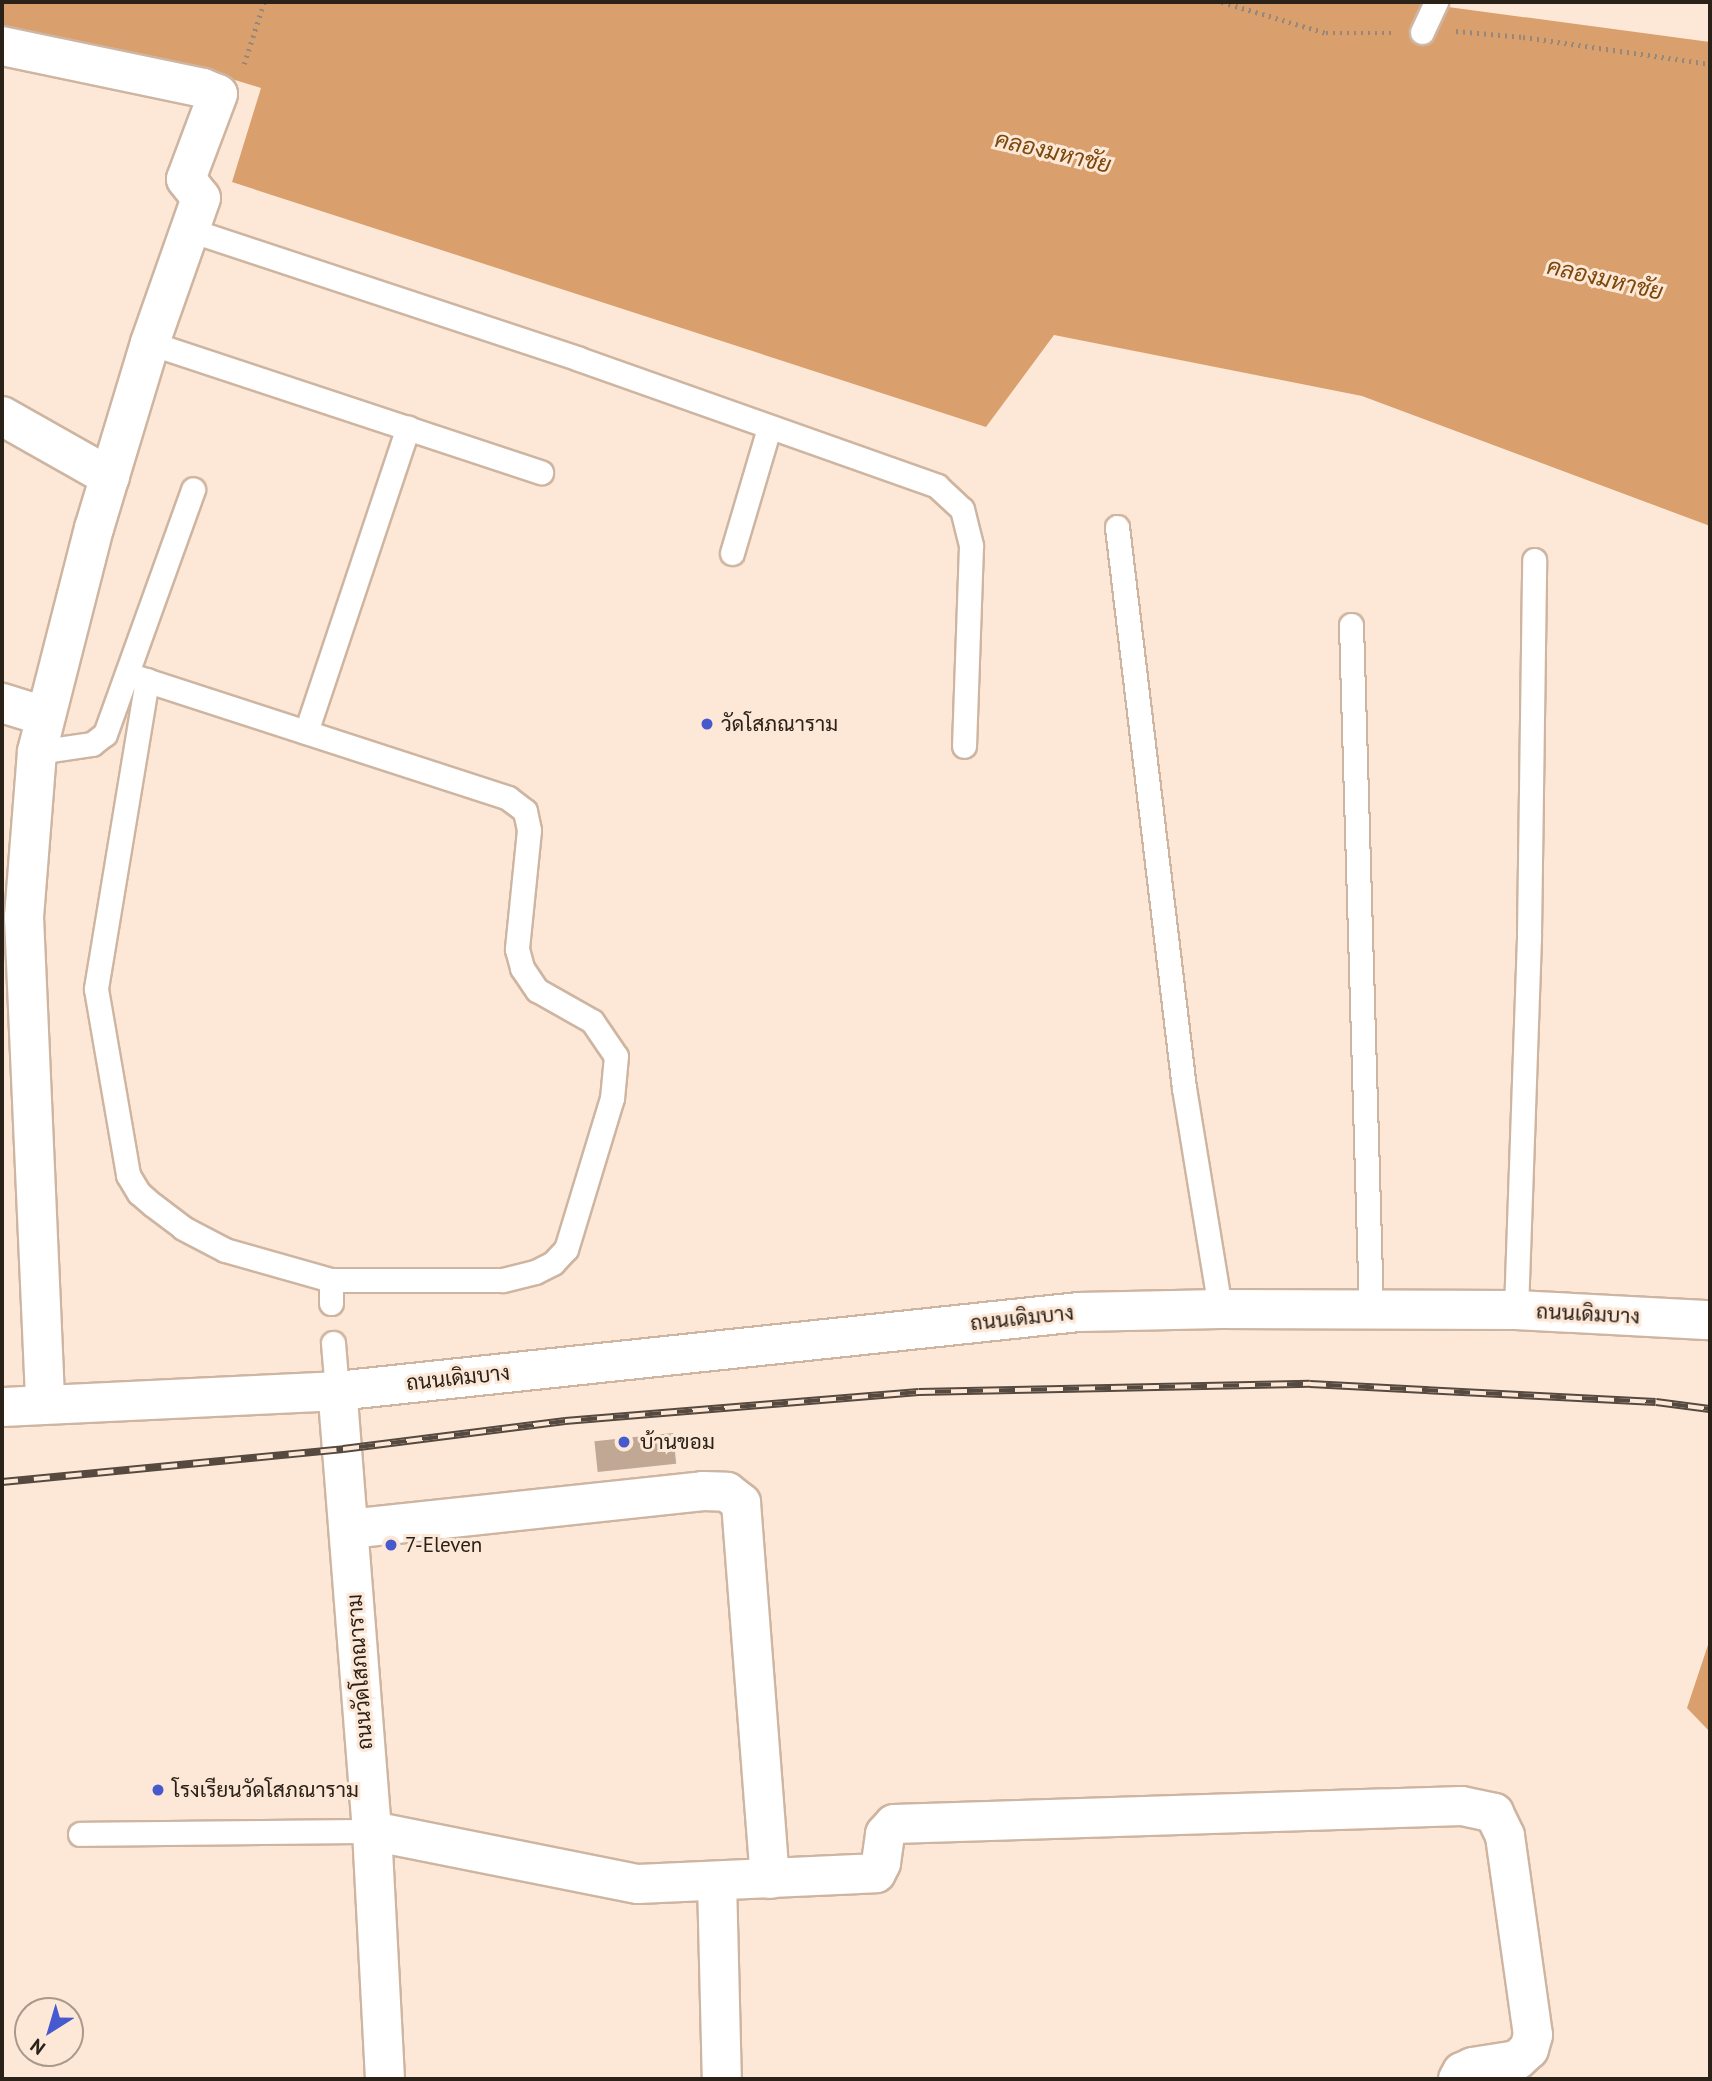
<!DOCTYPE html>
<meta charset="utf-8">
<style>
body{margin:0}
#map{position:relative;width:1712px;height:2081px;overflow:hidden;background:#fde8d7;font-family:"PT Sans",Sarabun,sans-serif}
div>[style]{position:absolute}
.water>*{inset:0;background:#d9a06e}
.building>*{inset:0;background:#c1a894;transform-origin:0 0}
.path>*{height:4.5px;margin-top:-2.25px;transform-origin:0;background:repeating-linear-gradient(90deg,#96877a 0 2px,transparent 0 7px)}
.roads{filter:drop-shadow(2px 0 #ceb5a1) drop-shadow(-2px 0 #ceb5a1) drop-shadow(0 2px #ceb5a1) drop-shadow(0 -2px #ceb5a1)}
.service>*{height:23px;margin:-11.5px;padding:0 11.5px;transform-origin:11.5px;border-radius:11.5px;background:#fff}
.minor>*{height:38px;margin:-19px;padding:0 19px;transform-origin:19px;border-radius:19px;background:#fff}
.tertiary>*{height:38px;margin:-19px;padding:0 19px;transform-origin:19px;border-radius:19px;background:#fff}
.rail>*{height:8px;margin-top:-4px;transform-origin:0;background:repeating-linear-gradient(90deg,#fde8d7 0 16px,#564a40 0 32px);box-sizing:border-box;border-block:2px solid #564a40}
.dots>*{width:19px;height:19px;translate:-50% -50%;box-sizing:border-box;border:4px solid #fde8d7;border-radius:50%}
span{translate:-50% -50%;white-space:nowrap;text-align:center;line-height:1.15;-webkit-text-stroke:6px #fde8d7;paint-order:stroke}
.poi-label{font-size:21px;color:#2a2119}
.left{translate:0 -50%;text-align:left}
.street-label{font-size:21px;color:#2a2119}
.water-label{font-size:23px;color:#7c470a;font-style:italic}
.frame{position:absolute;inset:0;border:4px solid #2a2119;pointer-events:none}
.north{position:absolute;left:14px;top:1997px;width:70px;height:70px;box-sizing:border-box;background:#fde8d7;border:2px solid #a9988b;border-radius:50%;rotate:217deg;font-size:19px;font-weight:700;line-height:28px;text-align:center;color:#2a2119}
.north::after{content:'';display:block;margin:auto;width:24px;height:32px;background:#4759ce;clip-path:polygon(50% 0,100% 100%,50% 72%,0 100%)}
</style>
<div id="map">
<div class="water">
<div style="clip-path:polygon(2px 2px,1411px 2px,1710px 42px,1710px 526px,1362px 396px,1054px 335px,986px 427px,232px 182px,261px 88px,167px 59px,2px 26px)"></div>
<div style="clip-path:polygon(1710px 1639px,1710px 1732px,1687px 1708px)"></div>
</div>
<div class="building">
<div style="left:673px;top:1433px;width:31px;height:79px;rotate:84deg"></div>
</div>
<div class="path">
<div style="left:1222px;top:2px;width:109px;rotate:16.6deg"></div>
<div style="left:1326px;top:33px;width:65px"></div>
<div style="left:1456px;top:31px;width:67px;rotate:5.1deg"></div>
<div style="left:1523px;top:37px;width:189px;rotate:8.2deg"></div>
<div style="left:244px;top:64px;width:65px;rotate:-72.1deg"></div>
</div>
<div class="roads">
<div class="service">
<div style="left:1422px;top:32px;width:33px;rotate:-65deg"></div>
<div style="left:190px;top:230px;width:410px;rotate:18.3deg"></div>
<div style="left:579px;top:359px;width:380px;rotate:19.5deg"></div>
<div style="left:937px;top:486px;width:34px;rotate:43deg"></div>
<div style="left:962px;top:509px;width:38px;rotate:76deg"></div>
<div style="left:971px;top:546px;width:200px;rotate:92deg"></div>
<div style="left:150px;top:343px;width:412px;rotate:18.3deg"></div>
<div style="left:1117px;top:527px;width:565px;rotate:83.19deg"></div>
<div style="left:1184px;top:1088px;width:224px;rotate:80.7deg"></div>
<div style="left:732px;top:553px;width:130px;rotate:-73.5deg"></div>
<div style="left:1351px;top:625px;width:686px;rotate:88.33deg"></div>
<div style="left:127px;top:674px;width:401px;rotate:18deg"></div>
<div style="left:508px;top:798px;width:21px;rotate:37deg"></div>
<div style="left:525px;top:811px;width:19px;rotate:78deg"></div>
<div style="left:529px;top:830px;width:120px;rotate:95.8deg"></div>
<div style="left:517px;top:949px;width:20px;rotate:75deg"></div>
<div style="left:522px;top:968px;width:27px;rotate:56deg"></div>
<div style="left:537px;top:990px;width:63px;rotate:29.4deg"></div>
<div style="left:592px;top:1021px;width:42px;rotate:55.6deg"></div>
<div style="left:616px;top:1056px;width:42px;rotate:95.4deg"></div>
<div style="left:612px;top:1098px;width:158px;rotate:106.9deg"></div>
<div style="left:566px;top:1249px;width:19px;rotate:133deg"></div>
<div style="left:553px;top:1263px;width:20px;rotate:153deg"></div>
<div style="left:535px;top:1272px;width:34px;rotate:166deg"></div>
<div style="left:502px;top:1280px;width:171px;rotate:180deg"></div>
<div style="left:147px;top:680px;width:313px;rotate:99.4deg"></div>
<div style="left:96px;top:989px;width:189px;rotate:80.2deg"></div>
<div style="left:128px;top:1175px;width:21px;rotate:59deg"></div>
<div style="left:139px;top:1193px;width:18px;rotate:41deg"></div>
<div style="left:153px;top:1205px;width:38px;rotate:37deg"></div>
<div style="left:183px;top:1228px;width:47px;rotate:27.6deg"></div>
<div style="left:225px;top:1250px;width:110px;rotate:15.8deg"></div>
<div style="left:331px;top:1280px;width:23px;rotate:90deg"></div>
<div style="left:306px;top:732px;width:321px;rotate:-71.5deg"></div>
<div style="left:37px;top:752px;width:56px;rotate:-8.3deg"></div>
<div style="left:92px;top:744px;width:16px;rotate:-38deg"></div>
<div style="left:105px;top:734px;width:260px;rotate:-70.2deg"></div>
<div style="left:1516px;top:1310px;width:376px;rotate:-88deg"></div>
<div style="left:1529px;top:934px;width:374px;rotate:-89.2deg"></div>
<div style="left:333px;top:1343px;width:48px;rotate:85.2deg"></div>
<div style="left:80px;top:1834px;width:292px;rotate:-0.6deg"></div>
</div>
<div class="minor">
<div style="left:2px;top:46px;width:205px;rotate:11.8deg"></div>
<div style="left:203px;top:88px;width:16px;rotate:22deg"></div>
<div style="left:218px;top:94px;width:91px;rotate:110.6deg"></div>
<div style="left:186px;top:179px;width:24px;rotate:52deg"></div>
<div style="left:201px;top:198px;width:154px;rotate:109.4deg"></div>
<div style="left:150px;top:343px;width:193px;rotate:106.8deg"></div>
<div style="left:94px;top:528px;width:231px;rotate:104.3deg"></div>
<div style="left:37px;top:752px;width:166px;rotate:94.5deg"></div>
<div style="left:24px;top:917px;width:485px;rotate:87.5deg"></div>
<div style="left:2px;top:416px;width:124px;rotate:29.5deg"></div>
<div style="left:2px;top:703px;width:44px;rotate:17.2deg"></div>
<div style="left:2px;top:1407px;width:335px;rotate:-2.7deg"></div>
<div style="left:349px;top:1529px;width:356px;rotate:-6.1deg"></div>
<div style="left:703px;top:1491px;width:24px;rotate:2deg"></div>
<div style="left:727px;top:1492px;width:18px;rotate:38deg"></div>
<div style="left:741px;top:1503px;width:377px;rotate:85.6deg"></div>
<div style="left:372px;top:1831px;width:271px;rotate:11.3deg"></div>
<div style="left:638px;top:1884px;width:238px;rotate:-2.6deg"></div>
<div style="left:876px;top:1873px;width:11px;rotate:-63deg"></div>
<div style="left:881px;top:1863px;width:29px;rotate:-82deg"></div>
<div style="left:885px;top:1834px;width:13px;rotate:-48deg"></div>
<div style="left:894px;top:1824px;width:568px;rotate:-1.82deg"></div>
<div style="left:1462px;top:1806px;width:33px;rotate:12deg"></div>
<div style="left:1494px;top:1813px;width:25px;rotate:64deg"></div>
<div style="left:1505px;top:1836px;width:201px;rotate:82deg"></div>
<div style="left:1533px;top:2035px;width:15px;rotate:106deg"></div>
<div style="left:1529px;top:2049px;width:16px;rotate:137deg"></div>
<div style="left:1517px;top:2060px;width:45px;rotate:171deg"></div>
<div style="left:1473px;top:2067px;width:12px;rotate:156deg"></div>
<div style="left:1462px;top:2072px;width:8px;rotate:120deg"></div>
<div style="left:717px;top:1881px;width:198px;rotate:88.6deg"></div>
</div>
<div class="tertiary">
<div style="left:385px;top:2079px;width:248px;rotate:-93deg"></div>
<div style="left:372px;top:1831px;width:441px;rotate:-94.5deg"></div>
<div style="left:337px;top:1391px;width:746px;rotate:-6.08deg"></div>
<div style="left:1079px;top:1312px;width:141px;rotate:-1.2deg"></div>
<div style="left:1220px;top:1309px;width:296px;rotate:0.2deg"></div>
<div style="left:1516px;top:1310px;width:194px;rotate:3deg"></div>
</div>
</div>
<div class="rail">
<div style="left:2px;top:1482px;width:343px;rotate:-5.5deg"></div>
<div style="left:343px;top:1449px;width:224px;rotate:-7.2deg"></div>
<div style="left:565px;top:1421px;width:355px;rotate:-4.7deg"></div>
<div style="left:919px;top:1392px;width:391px;rotate:-1.2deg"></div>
<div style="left:1310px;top:1384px;width:346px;rotate:3deg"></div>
<div style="left:1656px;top:1402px;width:54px;rotate:7.4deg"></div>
</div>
<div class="dots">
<div style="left:707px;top:724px;background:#4759ce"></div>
<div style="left:624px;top:1442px;background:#4759ce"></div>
<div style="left:391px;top:1545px;background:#4759ce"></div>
<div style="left:158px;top:1790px;background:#4759ce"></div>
</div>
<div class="poi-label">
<span class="left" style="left:721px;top:724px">วัดโสภณาราม</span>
<span class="left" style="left:640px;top:1442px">บ้านขอม</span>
<span class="left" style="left:405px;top:1545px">7-Eleven</span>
<span class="left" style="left:172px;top:1790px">โรงเรียนวัดโสภณาราม</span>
</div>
<div class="street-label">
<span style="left:1588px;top:1314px;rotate:3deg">ถนนเดิมบาง</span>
<span style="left:1022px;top:1318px;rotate:-6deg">ถนนเดิมบาง</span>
<span style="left:458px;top:1378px;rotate:-6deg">ถนนเดิมบาง</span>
<span style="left:360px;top:1672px;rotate:-94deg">ถนนวัดโสภณาราม</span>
</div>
<div class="water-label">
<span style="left:1053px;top:152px;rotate:13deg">คลองมหาชัย</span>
<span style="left:1605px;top:279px;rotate:13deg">คลองมหาชัย</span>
</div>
<div class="frame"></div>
<div class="north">N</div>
</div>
